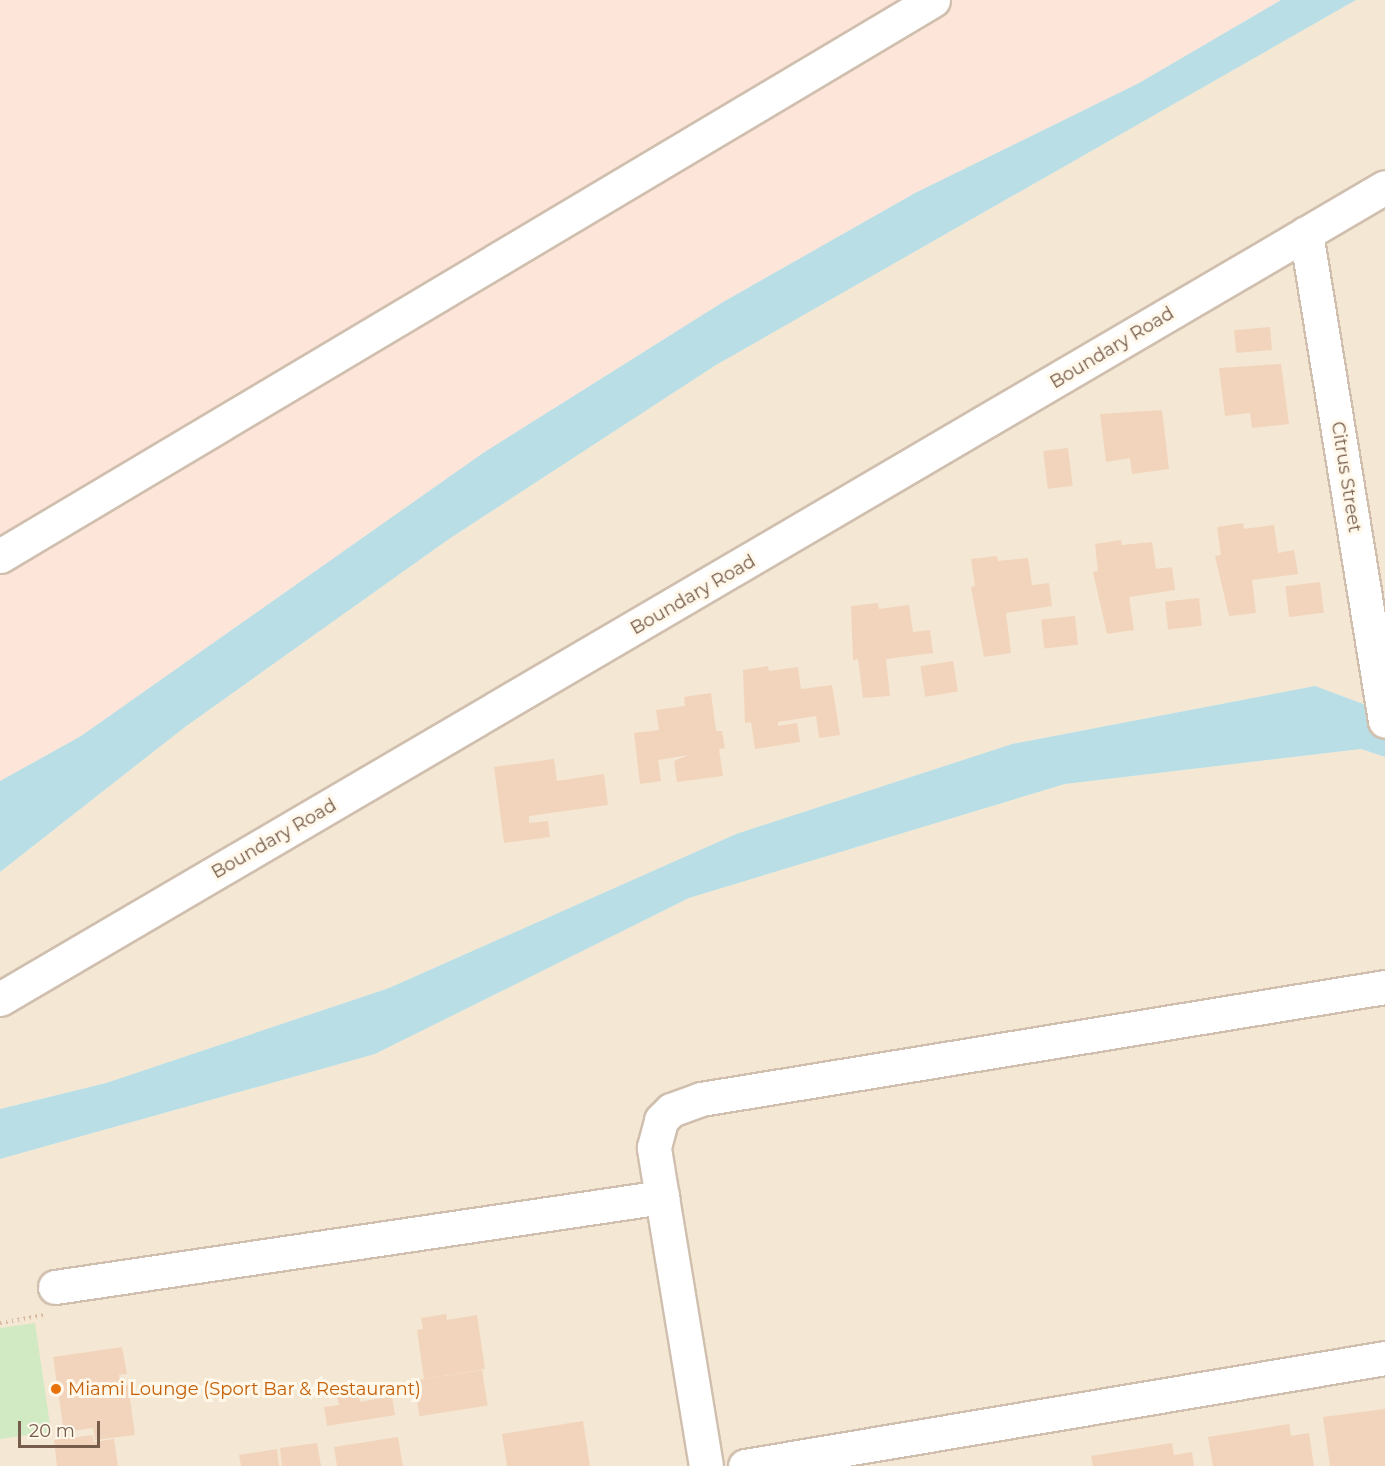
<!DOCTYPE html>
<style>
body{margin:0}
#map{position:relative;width:1385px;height:1466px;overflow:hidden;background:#fcf4e5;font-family:Montserrat,sans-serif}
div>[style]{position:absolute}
.residential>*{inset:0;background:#f4e7d3}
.commercial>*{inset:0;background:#fde5d9}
.green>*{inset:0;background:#d1eac3}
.water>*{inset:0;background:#b9dee6}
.building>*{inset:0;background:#f2d4bc;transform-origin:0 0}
.path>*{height:4px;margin-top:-2px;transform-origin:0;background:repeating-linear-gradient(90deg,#d7b89f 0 1.5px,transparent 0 6px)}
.roads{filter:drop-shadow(2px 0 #d0bfae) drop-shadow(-2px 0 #d0bfae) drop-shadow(0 2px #d0bfae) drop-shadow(0 -2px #d0bfae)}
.street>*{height:33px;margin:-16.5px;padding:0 16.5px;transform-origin:16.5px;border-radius:16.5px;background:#fff}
.dots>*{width:16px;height:16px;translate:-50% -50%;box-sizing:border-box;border:3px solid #fff8eb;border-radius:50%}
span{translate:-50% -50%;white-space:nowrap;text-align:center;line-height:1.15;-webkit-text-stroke:6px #fff8eb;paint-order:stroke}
.street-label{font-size:18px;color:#765c4a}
.food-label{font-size:18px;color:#c56008}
.left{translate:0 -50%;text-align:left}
.scale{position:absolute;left:18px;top:1421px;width:82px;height:27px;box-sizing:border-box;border:3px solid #765c4a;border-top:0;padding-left:8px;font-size:18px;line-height:21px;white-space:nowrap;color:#765c4a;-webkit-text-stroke:4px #fff8eb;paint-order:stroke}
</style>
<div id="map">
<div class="residential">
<div style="clip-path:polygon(1356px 0,1385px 0,1385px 712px,1315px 686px,1012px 744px,736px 834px,389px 988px,106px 1083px,0 1109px,0 872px,185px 727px,449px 539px,716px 365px)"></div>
<div style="clip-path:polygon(1361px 749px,1385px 757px,1385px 1466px,0 1466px,0 1159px,375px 1054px,689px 898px,1065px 784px)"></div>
</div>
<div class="commercial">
<div style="clip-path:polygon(0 0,1281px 0,1139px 83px,915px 193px,723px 302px,483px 453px,81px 736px,0 781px)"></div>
</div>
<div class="green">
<div style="clip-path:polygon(35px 1323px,51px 1432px,0 1439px,0 1328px)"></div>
</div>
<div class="water">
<div style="clip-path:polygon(1281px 0,1356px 0,716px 365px,449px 539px,185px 727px,0 872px,0 781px,81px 736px,483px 453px,723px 302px,915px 193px,1139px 83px)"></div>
<div style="clip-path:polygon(1315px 686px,1385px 712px,1385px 757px,1361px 749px,1065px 784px,689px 898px,375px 1054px,0 1159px,0 1109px,106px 1083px,389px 988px,736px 834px,1012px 744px)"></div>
</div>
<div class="building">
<div style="left:1270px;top:327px;width:23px;height:36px;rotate:85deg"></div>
<div style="clip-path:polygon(1281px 364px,1289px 424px,1252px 428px,1250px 413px,1225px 416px,1219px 368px)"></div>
<div style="clip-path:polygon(1162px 410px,1169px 469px,1132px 474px,1130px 458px,1106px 462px,1100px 414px)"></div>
<div style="left:1068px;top:448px;width:38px;height:25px;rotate:83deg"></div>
<div style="clip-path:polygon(1243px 523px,1244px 529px,1274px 525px,1278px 553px,1294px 550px,1298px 574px,1252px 580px,1256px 613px,1229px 616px,1215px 556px,1221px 555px,1217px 527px)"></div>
<div style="clip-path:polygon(1121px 540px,1122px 545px,1152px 542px,1156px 569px,1172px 567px,1175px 590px,1129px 597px,1134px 630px,1107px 634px,1093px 572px,1098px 571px,1095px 544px)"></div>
<div style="clip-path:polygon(997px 556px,998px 561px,1028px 558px,1032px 585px,1049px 583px,1052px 606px,1006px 613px,1011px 653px,984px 657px,971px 587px,975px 586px,971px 559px)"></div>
<div style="left:1320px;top:582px;width:31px;height:35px;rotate:83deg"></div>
<div style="left:1199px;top:598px;width:28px;height:34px;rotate:84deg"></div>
<div style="clip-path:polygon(878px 603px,879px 609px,909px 605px,913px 632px,930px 630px,933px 653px,886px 659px,890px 696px,863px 698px,858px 659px,853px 660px,851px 606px)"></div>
<div style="left:1075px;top:616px;width:29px;height:34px;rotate:84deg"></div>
<div style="left:953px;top:661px;width:31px;height:33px;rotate:81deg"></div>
<div style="clip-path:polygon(768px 666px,769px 671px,798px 667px,801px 689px,832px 685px,840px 735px,819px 738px,816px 716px,778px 722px,778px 726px,797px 723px,800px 742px,755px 749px,751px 722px,745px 723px,743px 670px)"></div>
<div style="clip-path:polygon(711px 693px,716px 731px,722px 731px,725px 748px,719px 749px,723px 776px,677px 782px,674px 761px,689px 755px,658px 760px,661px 781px,640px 784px,634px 733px,659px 730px,656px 710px,685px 706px,684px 697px)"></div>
<div style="clip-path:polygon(554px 759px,557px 781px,604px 774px,608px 805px,529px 816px,529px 823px,548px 821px,550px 837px,504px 843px,494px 767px)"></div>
<div style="clip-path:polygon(446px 1314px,447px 1320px,477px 1315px,485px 1369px,424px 1379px,417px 1330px,423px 1329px,421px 1318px)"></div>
<div style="clip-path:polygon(122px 1347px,127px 1374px,119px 1375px,121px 1386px,128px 1385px,135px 1435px,95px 1440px,93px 1428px,64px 1432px,53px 1357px)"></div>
<div style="left:482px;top:1370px;width:36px;height:69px;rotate:81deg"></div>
<div style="clip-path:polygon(359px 1393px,360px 1402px,392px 1396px,395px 1415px,327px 1426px,324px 1407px,339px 1405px,337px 1396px)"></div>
<div style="clip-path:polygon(1385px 1409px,1385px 1466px,1330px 1466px,1323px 1417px)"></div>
<div style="clip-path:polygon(583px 1421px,590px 1466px,507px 1466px,502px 1434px)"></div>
<div style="clip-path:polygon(1289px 1424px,1291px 1436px,1309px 1433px,1314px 1466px,1213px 1466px,1208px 1437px)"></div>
<div style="clip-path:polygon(93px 1435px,94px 1442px,114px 1439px,118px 1466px,57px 1466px,54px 1440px)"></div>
<div style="clip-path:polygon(398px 1437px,403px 1466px,337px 1466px,334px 1447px)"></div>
<div style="clip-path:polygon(317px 1443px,321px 1466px,282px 1466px,280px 1448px)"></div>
<div style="clip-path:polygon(1172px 1443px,1174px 1455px,1192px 1452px,1194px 1466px,1093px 1466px,1091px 1456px)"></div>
<div style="clip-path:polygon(277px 1449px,279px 1466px,241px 1466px,239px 1455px)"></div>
</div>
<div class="path">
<div style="left:0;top:1323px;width:45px;rotate:-10.3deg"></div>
</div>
<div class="roads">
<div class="street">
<div style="left:1306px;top:233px;width:494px;rotate:80.8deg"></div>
<div style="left:0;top:556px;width:1086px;rotate:-30.79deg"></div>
<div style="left:0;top:999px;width:1605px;rotate:-30.38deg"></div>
<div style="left:55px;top:1287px;width:614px;rotate:-8.43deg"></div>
<div style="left:706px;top:1466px;width:323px;rotate:-99.3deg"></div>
<div style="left:654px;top:1147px;width:28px;rotate:-75deg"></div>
<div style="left:661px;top:1120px;width:14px;rotate:-45deg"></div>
<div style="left:671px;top:1110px;width:32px;rotate:-20deg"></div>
<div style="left:701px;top:1099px;width:693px;rotate:-9.3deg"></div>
<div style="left:745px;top:1466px;width:649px;rotate:-9.58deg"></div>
</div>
</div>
<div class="dots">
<div style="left:56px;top:1389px;background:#e8710a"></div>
</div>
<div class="street-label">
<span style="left:1112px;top:348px;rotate:-31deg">Boundary Road</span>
<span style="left:1346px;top:477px;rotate:81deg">Citrus Street</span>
<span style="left:693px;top:595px;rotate:-30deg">Boundary Road</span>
<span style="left:274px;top:839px;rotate:-30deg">Boundary Road</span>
</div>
<div class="food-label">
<span class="left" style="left:68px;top:1389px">Miami Lounge (Sport Bar &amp; Restaurant)</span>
</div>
<div class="scale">20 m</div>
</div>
